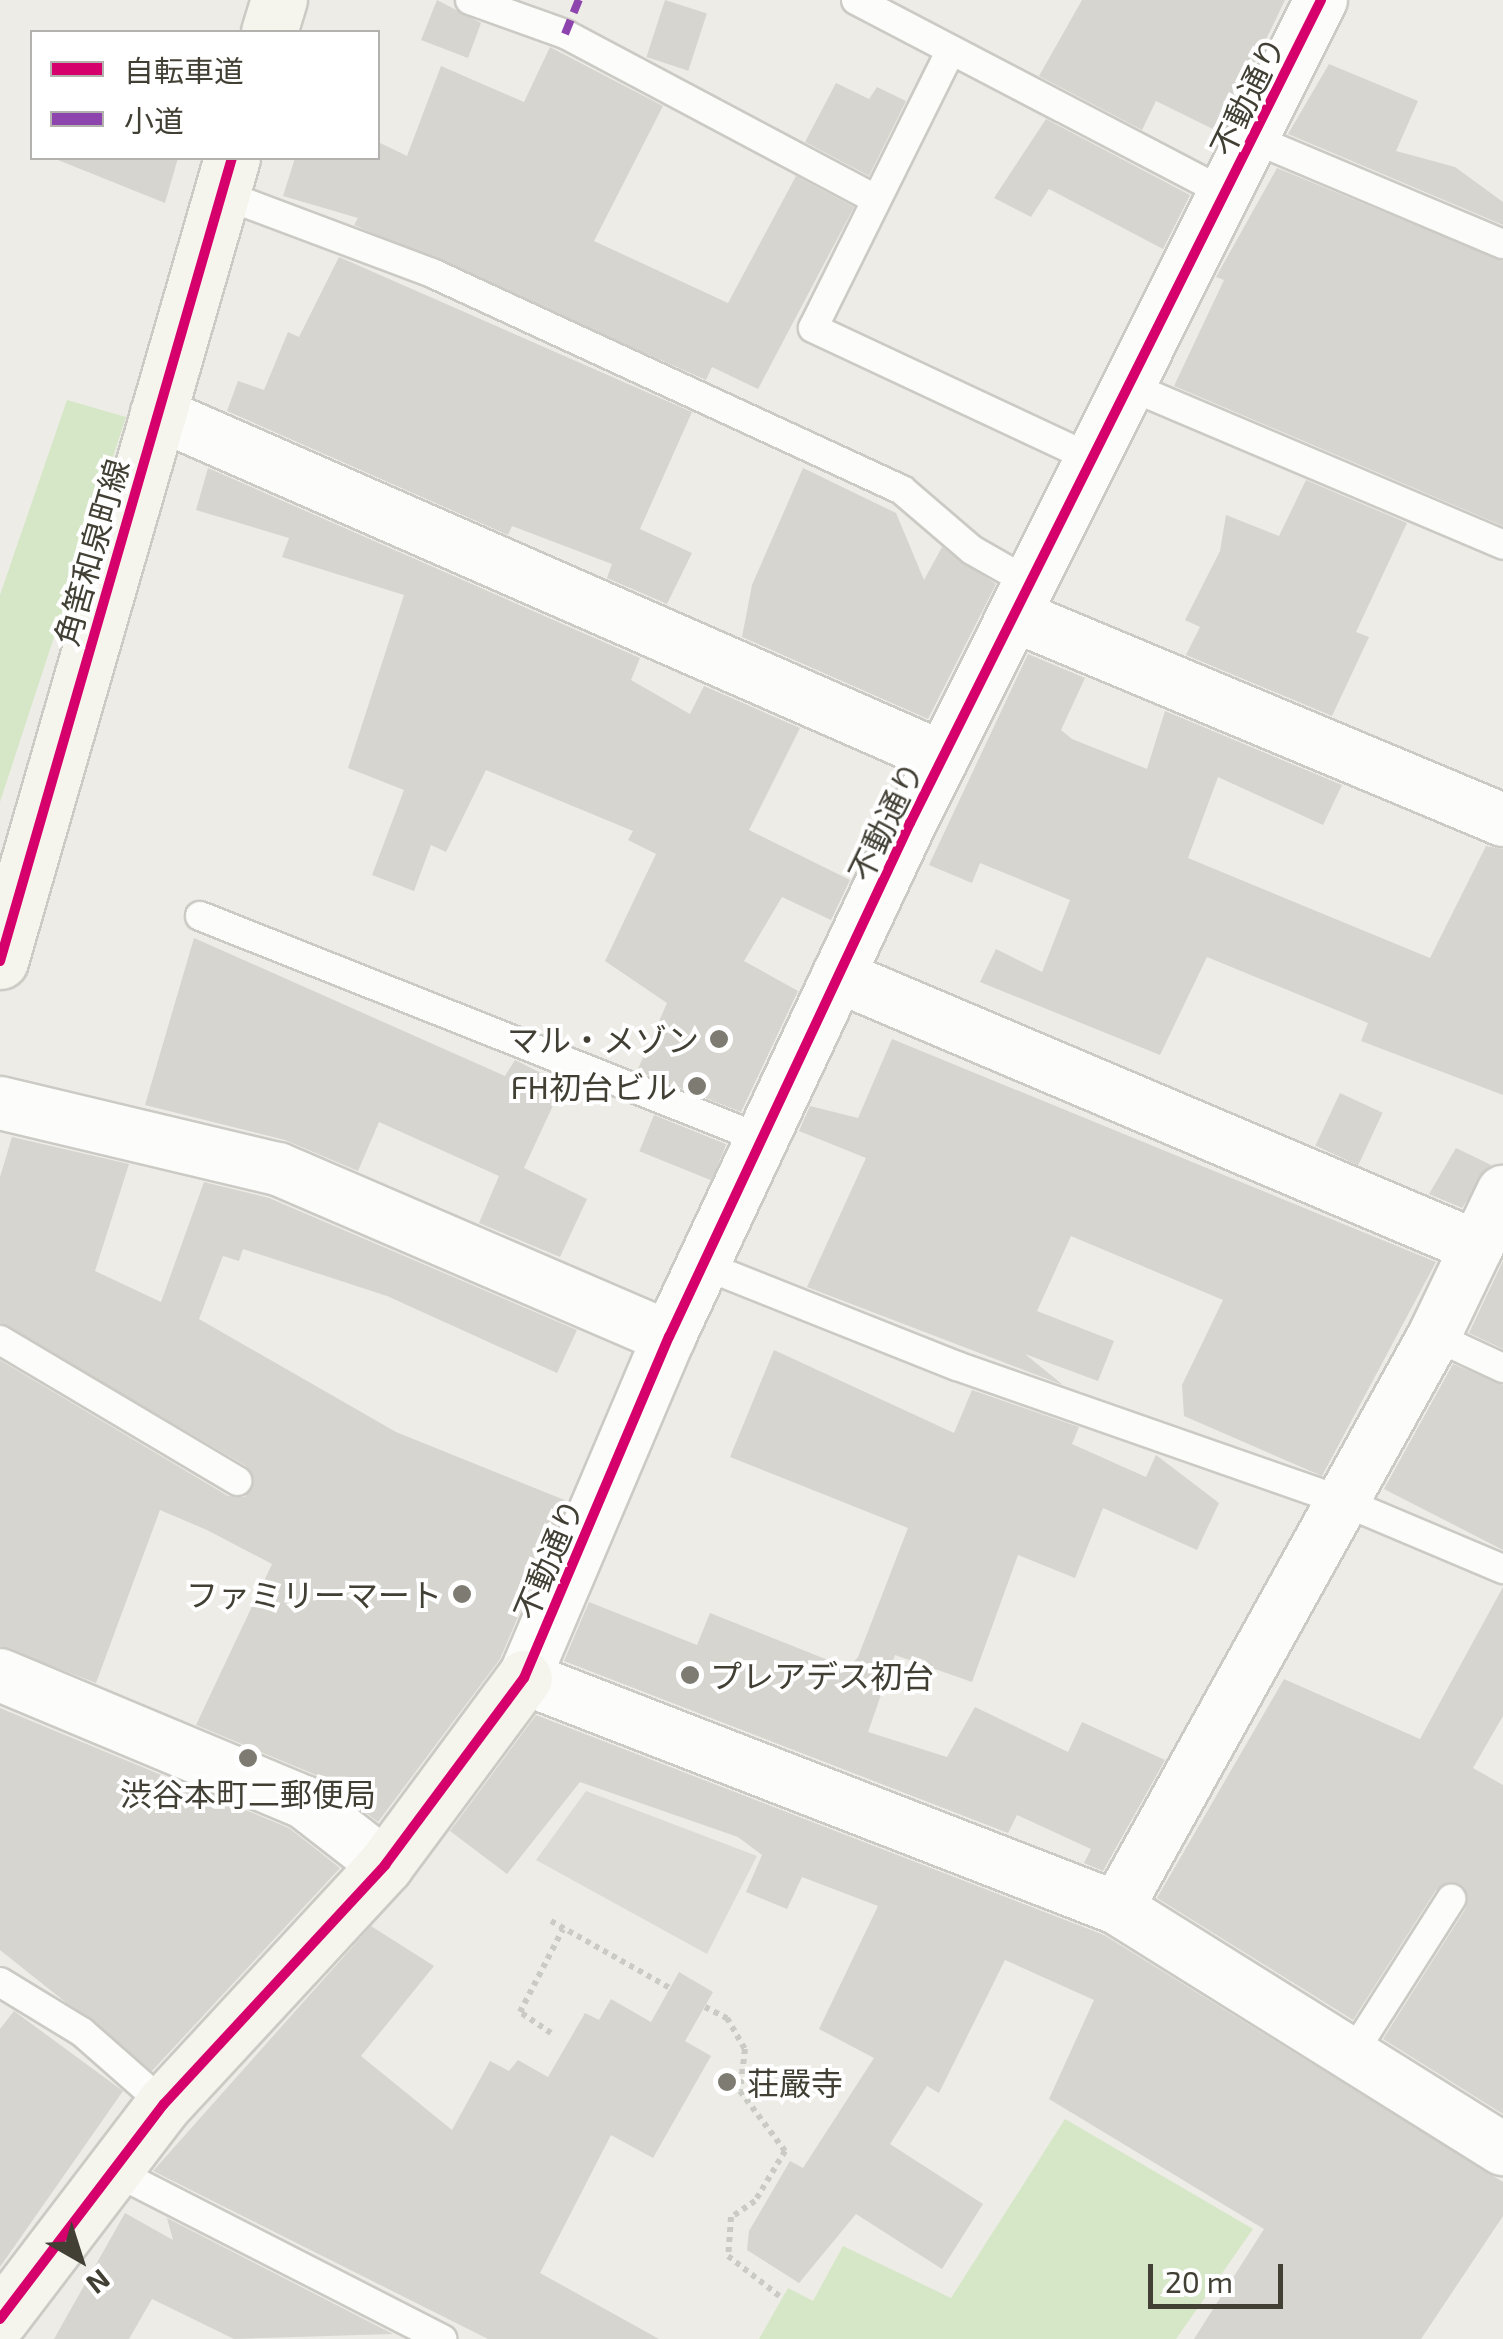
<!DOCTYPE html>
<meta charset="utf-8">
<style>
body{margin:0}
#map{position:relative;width:1503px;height:2339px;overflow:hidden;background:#edece6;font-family:"Exo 2","Noto Sans JP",sans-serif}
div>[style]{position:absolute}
.green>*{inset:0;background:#d5e7c7}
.parking>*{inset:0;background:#dcdbd6}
.building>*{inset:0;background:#d6d5cf;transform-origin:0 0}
.path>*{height:6px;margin-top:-3px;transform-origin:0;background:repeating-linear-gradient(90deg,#cbcbc6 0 5px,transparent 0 10px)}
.roads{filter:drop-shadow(2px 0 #cbcac4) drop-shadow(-2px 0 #cbcac4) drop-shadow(0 2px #cbcac4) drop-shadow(0 -2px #cbcac4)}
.lane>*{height:28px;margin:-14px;padding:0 14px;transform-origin:14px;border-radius:14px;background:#fcfcfb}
.street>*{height:52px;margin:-26px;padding:0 26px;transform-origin:26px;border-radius:26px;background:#fcfcfb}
.secondary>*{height:55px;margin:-27.5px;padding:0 27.5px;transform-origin:27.5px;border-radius:27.5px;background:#f5f4ed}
.quiet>*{height:8px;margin-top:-4px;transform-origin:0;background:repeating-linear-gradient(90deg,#8e44ad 0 15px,transparent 0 23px)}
.cycleway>*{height:10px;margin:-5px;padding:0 5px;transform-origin:5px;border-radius:5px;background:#d6006c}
.dots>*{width:28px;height:28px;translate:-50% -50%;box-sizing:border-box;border:5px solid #fff;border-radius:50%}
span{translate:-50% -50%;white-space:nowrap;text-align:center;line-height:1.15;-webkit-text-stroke:8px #fff;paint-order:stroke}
.street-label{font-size:32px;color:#423f34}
.poi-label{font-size:32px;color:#423f34}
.right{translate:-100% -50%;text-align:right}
.left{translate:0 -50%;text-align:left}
.legend{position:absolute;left:30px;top:30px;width:350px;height:130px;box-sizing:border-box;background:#fff;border:2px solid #b3b2ae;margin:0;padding:12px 18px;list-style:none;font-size:30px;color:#423f34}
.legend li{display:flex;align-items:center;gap:20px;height:50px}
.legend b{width:50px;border:2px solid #b3b2ae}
.north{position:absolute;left:30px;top:2209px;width:100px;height:100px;-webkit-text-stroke:8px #fff;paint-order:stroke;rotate:141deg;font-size:28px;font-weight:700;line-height:40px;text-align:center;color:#423f34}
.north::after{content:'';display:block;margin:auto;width:35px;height:45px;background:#423f34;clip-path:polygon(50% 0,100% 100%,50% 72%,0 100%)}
.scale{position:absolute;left:1148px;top:2264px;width:135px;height:45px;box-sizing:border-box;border:5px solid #423f34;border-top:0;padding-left:12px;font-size:30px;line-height:35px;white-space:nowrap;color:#423f34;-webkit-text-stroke:8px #fff;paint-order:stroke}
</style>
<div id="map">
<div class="green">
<div style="clip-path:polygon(67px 400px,126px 417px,0 802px,0 595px)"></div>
<div style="clip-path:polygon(1065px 2119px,1253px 2229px,1176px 2339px,759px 2339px,788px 2288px,813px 2301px,843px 2246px,951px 2298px)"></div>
</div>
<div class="parking">
<div style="clip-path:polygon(586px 1791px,757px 1856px,707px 1954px,536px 1860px)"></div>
</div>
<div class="building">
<div style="clip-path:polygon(437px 0,481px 23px,468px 58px,421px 40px)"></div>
<div style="left:665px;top:0;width:44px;height:60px;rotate:18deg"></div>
<div style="clip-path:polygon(1082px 0,1285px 0,1221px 133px,1156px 101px,1142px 130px,1039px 76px)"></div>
<div style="clip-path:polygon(550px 47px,663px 106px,594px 241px,728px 303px,796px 176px,854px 207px,758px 389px,712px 367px,706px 380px,354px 225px,358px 218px,283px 196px,295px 158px,378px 158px,378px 142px,407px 156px,441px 66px,524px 102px)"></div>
<div style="clip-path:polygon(1329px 64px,1418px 101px,1396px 151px,1455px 167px,1503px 202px,1503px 225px,1288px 134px)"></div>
<div style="clip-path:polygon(836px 83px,869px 99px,877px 87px,906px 101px,869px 176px,805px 142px)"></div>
<div style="clip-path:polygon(1046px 119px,1190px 195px,1163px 249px,1049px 189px,1031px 217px,994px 198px)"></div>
<div style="clip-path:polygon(53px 158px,178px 158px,165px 203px)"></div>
<div style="clip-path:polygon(1277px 168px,1503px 261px,1503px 526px,1174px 386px,1224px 280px,1216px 277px)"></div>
<div style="clip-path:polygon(339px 257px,692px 412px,640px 529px,692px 553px,667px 604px,607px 578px,612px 564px,512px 526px,508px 535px,227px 411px,238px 381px,264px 390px,288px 332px,299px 337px)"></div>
<div style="clip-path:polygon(208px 468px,640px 658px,631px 680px,690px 714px,704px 686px,800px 728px,749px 830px,850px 880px,831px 920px,782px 897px,744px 961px,798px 991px,741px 1112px,637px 1071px,667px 1003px,605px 961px,656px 854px,628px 840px,633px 831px,486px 770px,446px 852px,431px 845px,414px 891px,372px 875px,404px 790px,348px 768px,404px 595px,282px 557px,289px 538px,196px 510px)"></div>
<div style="clip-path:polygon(803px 468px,896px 513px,924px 580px,942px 547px,996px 584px,928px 719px,742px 637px,752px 585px)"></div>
<div style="clip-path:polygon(1306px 480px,1407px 523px,1356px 632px,1369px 637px,1332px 716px,1186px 655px,1200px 627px,1185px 620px,1220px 551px,1226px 515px,1279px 536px)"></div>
<div style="clip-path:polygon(1028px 654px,1085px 678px,1061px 730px,1072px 739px,1147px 769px,1165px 711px,1342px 785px,1323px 825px,1218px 777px,1188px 858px,1430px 958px,1486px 846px,1503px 849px,1503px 1095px,1361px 1041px,1368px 1023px,1207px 957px,1160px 1055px,980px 982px,996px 949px,1042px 972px,1070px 900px,980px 863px,972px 883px,929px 865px)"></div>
<div style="clip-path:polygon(194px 938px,505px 1076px,515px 1060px,563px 1084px,524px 1168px,587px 1199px,560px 1257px,479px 1223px,499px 1176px,379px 1122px,358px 1171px,285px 1140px,145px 1105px)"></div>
<div style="clip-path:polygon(892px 1039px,1436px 1262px,1322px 1476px,1184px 1416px,1182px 1385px,1223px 1300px,1071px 1236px,1037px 1311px,1114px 1341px,1098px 1381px,1025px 1354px,1063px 1385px,807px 1287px,866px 1158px,799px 1131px,810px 1106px,858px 1118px)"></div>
<div style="left:1340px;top:1093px;width:47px;height:58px;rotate:25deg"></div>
<div style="left:654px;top:1115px;width:78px;height:39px;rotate:22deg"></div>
<div style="clip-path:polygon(12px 1137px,129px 1164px,95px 1271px,161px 1302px,204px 1182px,269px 1198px,577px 1330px,557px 1373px,387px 1296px,243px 1249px,239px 1261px,223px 1256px,199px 1319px,396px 1432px,567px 1501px,500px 1659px,378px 1822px,316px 1775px,196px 1725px,272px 1564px,207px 1530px,160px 1510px,96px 1683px,0 1646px,0 1360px,228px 1496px,245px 1497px,254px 1482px,246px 1466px,0 1323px,0 1177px)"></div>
<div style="clip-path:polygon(1456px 1148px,1491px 1165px,1462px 1208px,1429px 1194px)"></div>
<div style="clip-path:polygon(1503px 1261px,1503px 1349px,1469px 1333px)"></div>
<div style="clip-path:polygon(774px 1350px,954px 1433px,972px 1390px,1079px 1427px,1072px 1444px,1146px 1477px,1156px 1455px,1219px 1503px,1197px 1550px,1103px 1508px,1075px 1578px,1018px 1555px,972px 1682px,895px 1655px,868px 1732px,947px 1757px,975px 1707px,1068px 1752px,1082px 1722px,1165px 1760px,1103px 1871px,1084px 1863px,1091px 1849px,1017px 1815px,1008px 1833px,564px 1661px,589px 1602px,697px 1645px,710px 1613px,848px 1668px,858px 1657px,908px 1528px,730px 1457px)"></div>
<div style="clip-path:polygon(1453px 1364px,1503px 1385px,1503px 1550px,1384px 1489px)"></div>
<div style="clip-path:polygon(1503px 1587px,1503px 1716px,1473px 1768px,1503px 1785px,1503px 2114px,1383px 2039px,1466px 1908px,1460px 1884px,1436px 1890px,1353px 2020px,1157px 1898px,1284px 1679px,1420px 1739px)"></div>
<div style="clip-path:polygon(0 1708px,289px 1828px,340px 1868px,152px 2071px,0 1950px)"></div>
<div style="clip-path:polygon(536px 1715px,1104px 1935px,1503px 2182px,1503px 2216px,1421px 2339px,1194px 2339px,1264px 2229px,1049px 2099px,1094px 2000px,1005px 1960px,939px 2093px,927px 2086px,890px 2144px,983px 2204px,942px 2269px,856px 2214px,799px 2283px,747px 2250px,749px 2231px,790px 2161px,803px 2168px,874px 2058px,819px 2029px,878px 1906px,802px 1877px,787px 1909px,746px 1892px,762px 1855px,738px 1837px,580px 1782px,507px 1874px,450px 1831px)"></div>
<div style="clip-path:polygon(371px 1926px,434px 1966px,361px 2056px,452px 2130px,490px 2061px,509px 2071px,518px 2060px,548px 2077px,585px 2013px,599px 2020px,611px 1999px,651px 2022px,679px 1972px,713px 1992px,685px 2041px,711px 2056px,653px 2158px,611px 2135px,540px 2273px,659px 2339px,488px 2339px,153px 2171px)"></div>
<div style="clip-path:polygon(14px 2011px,123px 2091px,0 2267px,0 2029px)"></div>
<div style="clip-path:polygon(125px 2213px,173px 2240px,167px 2218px,393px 2334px,234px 2339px,152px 2299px,129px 2339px,54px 2339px)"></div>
</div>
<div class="path">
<div style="left:551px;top:1921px;width:137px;rotate:29.4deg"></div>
<div style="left:705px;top:2007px;width:25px;rotate:27deg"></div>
<div style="left:727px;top:2018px;width:36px;rotate:60deg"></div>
<div style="left:745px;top:2049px;width:42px;rotate:96.8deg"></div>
<div style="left:740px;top:2091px;width:75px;rotate:53.1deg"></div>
<div style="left:785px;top:2151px;width:58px;rotate:121deg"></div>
<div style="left:755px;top:2201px;width:29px;rotate:146deg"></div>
<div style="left:731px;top:2217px;width:39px;rotate:94deg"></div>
<div style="left:728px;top:2256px;width:68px;rotate:37.9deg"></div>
<div style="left:551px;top:2033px;width:37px;rotate:-146deg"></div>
<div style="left:520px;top:2012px;width:93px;rotate:-62.6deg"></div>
</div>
<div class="roads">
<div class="lane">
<div style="left:470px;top:0;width:101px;rotate:19.7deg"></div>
<div style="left:565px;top:34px;width:350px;rotate:28deg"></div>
<div style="left:856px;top:0;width:419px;rotate:27.6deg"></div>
<div style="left:951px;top:50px;width:310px;rotate:116.4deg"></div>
<div style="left:813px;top:328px;width:314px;rotate:25.1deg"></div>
<div style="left:1254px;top:139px;width:270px;rotate:22.9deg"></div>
<div style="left:222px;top:194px;width:224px;rotate:20.6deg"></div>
<div style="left:432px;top:273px;width:518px;rotate:24.78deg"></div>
<div style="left:902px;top:490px;width:92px;rotate:40.6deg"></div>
<div style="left:972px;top:550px;width:73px;rotate:29.7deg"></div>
<div style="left:1134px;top:388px;width:401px;rotate:23deg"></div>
<div style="left:200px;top:916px;width:605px;rotate:21.64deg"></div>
<div style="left:703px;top:1265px;width:273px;rotate:21.7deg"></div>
<div style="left:957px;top:1366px;width:408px;rotate:19.3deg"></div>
<div style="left:1342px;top:1501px;width:175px;rotate:22.9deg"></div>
<div style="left:1434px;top:1336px;width:76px;rotate:24.9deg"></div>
<div style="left:0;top:1340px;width:276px;rotate:30.7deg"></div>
<div style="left:0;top:1982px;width:96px;rotate:31.4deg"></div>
<div style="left:82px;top:2032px;width:109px;rotate:41.3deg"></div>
<div style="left:1353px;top:2053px;width:183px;rotate:-57.5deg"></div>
<div style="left:114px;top:2171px;width:369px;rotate:27.1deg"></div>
</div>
<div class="street">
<div style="left:1321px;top:0;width:920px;rotate:116.54deg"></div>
<div style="left:910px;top:823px;width:568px;rotate:115.12deg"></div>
<div style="left:669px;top:1337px;width:371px;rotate:113deg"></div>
<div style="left:524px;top:1678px;width:636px;rotate:21.2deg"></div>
<div style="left:1117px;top:1908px;width:455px;rotate:32deg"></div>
<div style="left:157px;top:413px;width:858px;rotate:23.7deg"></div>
<div style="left:1018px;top:617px;width:526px;rotate:22.71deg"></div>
<div style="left:838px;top:976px;width:694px;rotate:22.98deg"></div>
<div style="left:0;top:1103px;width:286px;rotate:13.4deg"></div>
<div style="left:278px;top:1169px;width:426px;rotate:23.3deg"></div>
<div style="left:0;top:1675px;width:329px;rotate:22.7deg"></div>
<div style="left:304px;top:1802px;width:103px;rotate:37.9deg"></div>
<div style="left:1117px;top:1908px;width:654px;rotate:-61deg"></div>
<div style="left:1434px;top:1336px;width:160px;rotate:-64.4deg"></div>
</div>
<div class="secondary">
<div style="left:269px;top:32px;width:34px;rotate:-73deg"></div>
<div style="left:0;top:961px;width:836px;rotate:-73.89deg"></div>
<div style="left:0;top:2319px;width:270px;rotate:-52.7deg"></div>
<div style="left:164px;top:2104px;width:326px;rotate:-47.2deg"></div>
<div style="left:385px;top:1865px;width:233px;rotate:-53.4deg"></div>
</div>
</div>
<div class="quiet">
<div style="left:565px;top:34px;width:37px;rotate:-68deg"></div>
</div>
<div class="cycleway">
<div style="left:0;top:961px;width:836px;rotate:-73.89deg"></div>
<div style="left:0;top:2319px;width:270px;rotate:-52.7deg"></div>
<div style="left:164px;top:2104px;width:326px;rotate:-47.2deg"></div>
<div style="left:385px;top:1865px;width:233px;rotate:-53.4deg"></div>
<div style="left:524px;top:1678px;width:371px;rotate:-67deg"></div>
<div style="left:669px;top:1337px;width:568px;rotate:-64.88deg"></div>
<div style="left:910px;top:823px;width:920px;rotate:-63.46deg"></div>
</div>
<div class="dots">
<div style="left:719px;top:1039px;background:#7e7c72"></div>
<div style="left:697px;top:1086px;background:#7e7c72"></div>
<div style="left:462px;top:1594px;background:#7e7c72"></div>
<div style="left:690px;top:1675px;background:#7e7c72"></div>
<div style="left:248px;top:1758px;background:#7e7c72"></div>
<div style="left:727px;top:2082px;background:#7e7c72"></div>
</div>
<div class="street-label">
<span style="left:1247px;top:96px;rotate:-64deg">不動通り</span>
<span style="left:91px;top:552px;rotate:-74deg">角筈和泉町線</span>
<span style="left:885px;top:821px;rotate:-64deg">不動通り</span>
<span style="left:548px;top:1559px;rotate:-67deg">不動通り</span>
</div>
<div class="poi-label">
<span class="right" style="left:699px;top:1039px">マル・メゾン</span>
<span class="right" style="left:677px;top:1086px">FH初台ビル</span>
<span class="right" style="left:442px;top:1594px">ファミリーマート</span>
<span class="left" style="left:710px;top:1675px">プレアデス初台</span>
<span style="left:248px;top:1793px">渋谷本町二郵便局</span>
<span class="left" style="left:747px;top:2082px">荘嚴寺</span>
</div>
<ul class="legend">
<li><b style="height:12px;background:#d6006c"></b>自転車道</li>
<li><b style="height:12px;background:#8e44ad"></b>小道</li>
</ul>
<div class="north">N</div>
<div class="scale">20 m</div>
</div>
